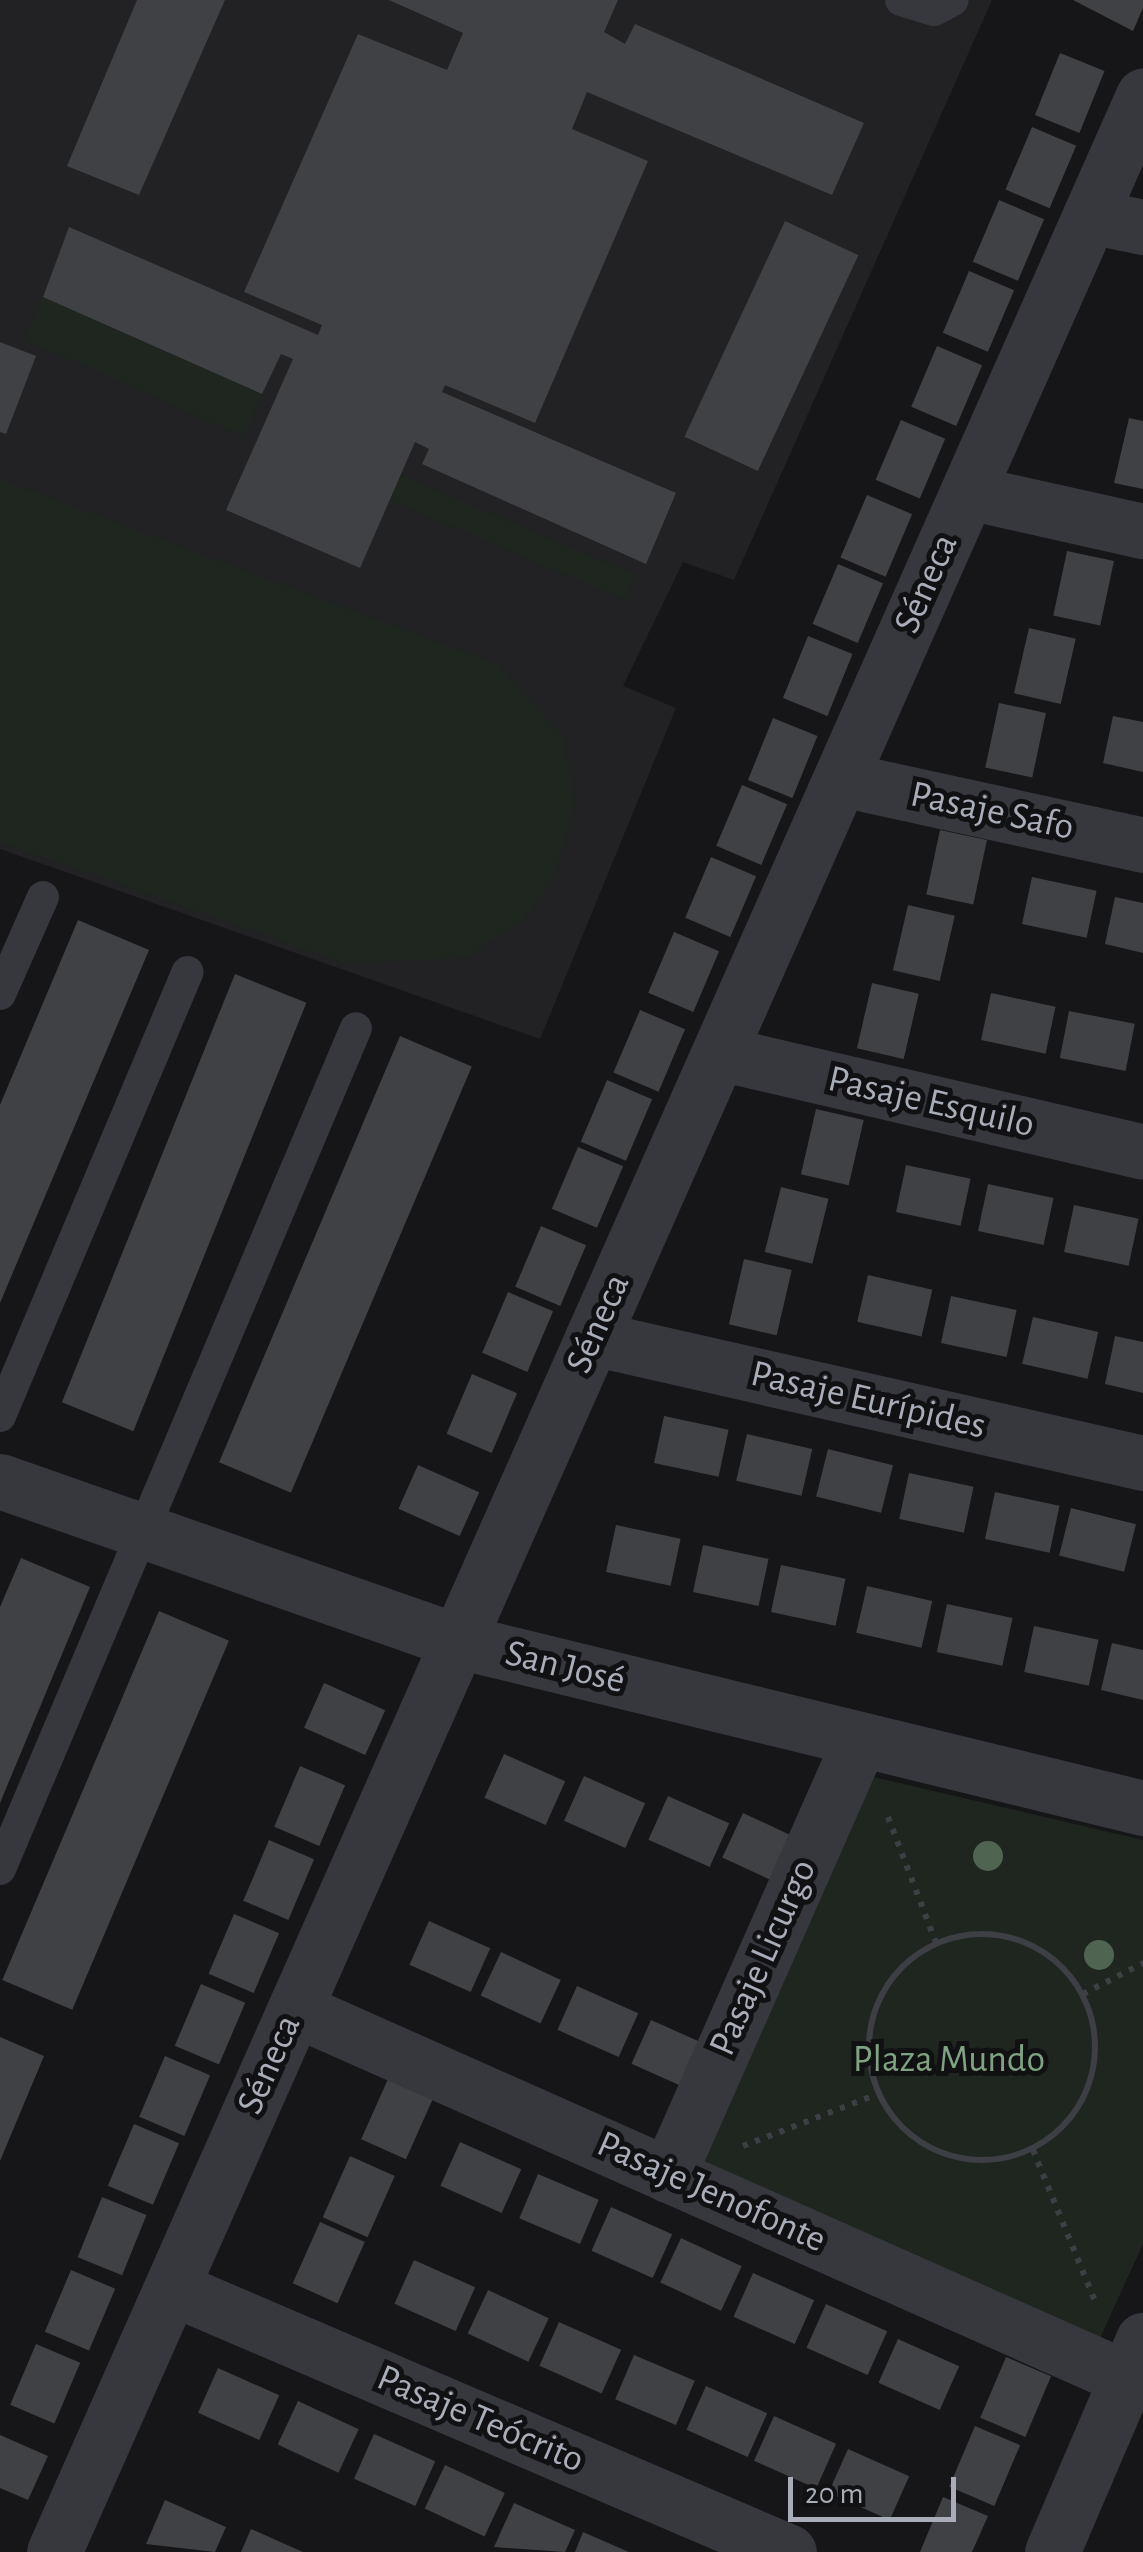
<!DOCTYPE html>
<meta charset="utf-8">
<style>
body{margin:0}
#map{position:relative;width:1143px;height:2552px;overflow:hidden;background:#161618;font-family:"Alegreya Sans",sans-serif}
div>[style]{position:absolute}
.built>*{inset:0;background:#222225}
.green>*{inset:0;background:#1e261f;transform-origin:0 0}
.building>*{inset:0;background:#404145;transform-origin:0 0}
.path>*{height:6px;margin-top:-3px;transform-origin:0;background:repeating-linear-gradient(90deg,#3d3f44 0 5px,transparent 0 13px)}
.path>.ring{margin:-3px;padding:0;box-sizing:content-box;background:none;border:6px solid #3d3f44;border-radius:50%}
.lane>*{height:32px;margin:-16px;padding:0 16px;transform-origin:16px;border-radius:16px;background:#37383d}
.street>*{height:55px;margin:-27.5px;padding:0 27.5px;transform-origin:27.5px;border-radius:27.5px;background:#37383d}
.trees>*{width:30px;height:30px;margin:-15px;border-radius:50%;background:#506452}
span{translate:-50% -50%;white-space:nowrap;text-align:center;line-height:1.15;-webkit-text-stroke:10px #111113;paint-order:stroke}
.street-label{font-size:38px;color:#a8adb8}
.park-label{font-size:38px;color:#7fa381}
.scale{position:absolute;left:788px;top:2477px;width:168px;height:45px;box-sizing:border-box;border:5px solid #a8adb8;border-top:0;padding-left:12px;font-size:30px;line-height:35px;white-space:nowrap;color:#a8adb8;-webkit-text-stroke:8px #111113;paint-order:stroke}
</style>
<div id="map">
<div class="built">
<div style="clip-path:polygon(0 0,992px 0,734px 580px,683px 562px,623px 686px,676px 708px,540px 1039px,0 849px)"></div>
</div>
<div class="green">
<div style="left:43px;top:297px;width:240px;height:46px;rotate:24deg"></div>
<div style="left:400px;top:475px;width:256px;height:27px;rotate:23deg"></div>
<div style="clip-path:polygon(0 479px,499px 665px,563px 737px,575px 803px,553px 882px,523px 919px,467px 958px,344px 963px,0 842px)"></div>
<div style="clip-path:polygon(865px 1775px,1143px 1840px,1143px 2244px,1100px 2338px,693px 2161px)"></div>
</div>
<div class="building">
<div style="clip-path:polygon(137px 0,225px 0,139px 195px,67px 166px)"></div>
<div style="clip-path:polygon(389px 0,618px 0,604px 32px,625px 44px,635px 24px,864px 123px,832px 195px,587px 92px,572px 129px,648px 161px,535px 423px,445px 385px,442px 392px,676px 493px,646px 564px,422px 464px,429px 449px,415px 442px,360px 568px,226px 510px,293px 359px,281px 354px,262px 394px,43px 297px,69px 227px,318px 335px,322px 325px,244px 292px,358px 34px,447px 70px,463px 33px)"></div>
<div style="clip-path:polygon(1073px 0,1143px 0,1143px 8px,1133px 31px)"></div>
<div style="left:1060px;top:53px;width:48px;height:67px;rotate:22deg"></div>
<div style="left:1032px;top:127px;width:48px;height:68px;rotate:23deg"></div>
<div style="left:999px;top:200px;width:49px;height:67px;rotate:23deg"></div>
<div style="left:785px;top:221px;width:81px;height:238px;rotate:25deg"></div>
<div style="left:969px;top:271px;width:49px;height:67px;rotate:23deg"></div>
<div style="clip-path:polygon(0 342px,36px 356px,6px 434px,0 432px)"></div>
<div style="left:937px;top:346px;width:49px;height:66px;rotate:23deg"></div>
<div style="clip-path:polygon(1129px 418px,1143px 421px,1143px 489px,1114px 483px)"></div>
<div style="left:901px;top:420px;width:48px;height:65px;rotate:23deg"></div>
<div style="left:867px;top:495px;width:49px;height:68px;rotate:23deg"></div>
<div style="left:1067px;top:551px;width:48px;height:66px;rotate:12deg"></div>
<div style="left:838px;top:564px;width:49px;height:65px;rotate:23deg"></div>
<div style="left:1029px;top:628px;width:48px;height:67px;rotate:13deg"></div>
<div style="left:808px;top:636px;width:48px;height:67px;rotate:22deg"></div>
<div style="left:999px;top:703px;width:48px;height:66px;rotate:12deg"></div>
<div style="clip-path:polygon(1113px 716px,1143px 722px,1143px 772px,1103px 763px)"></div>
<div style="left:773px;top:718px;width:48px;height:67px;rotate:22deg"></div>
<div style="left:742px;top:785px;width:49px;height:66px;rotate:23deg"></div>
<div style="left:940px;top:830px;width:48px;height:66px;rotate:12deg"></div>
<div style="left:711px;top:857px;width:49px;height:66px;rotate:23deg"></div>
<div style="left:1032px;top:877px;width:66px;height:48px;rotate:12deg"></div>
<div style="clip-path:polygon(1115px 897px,1143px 903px,1143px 953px,1105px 944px)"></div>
<div style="left:908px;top:905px;width:48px;height:67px;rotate:13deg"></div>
<div style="clip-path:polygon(78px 920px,149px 950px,0 1303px,0 1105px)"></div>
<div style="left:674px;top:932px;width:49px;height:66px;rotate:23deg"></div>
<div style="left:235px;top:974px;width:77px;height:462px;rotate:22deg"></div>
<div style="left:872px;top:983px;width:48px;height:67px;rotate:13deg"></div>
<div style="left:991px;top:993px;width:66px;height:48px;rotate:12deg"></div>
<div style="left:640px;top:1010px;width:49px;height:68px;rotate:23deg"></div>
<div style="left:1069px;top:1011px;width:67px;height:48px;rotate:11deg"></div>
<div style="left:400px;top:1036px;width:78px;height:463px;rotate:23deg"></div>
<div style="left:607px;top:1080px;width:49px;height:67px;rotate:23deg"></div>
<div style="left:816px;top:1109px;width:49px;height:67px;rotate:13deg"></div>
<div style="left:578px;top:1147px;width:49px;height:67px;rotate:23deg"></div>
<div style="left:906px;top:1165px;width:66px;height:48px;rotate:12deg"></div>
<div style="left:988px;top:1184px;width:67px;height:48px;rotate:12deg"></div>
<div style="left:781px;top:1187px;width:49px;height:67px;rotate:14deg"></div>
<div style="left:1074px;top:1205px;width:66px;height:48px;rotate:12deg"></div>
<div style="left:541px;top:1226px;width:49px;height:66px;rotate:23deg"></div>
<div style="left:744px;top:1259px;width:49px;height:67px;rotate:13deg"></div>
<div style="left:868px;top:1275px;width:66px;height:48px;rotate:13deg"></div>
<div style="left:508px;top:1292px;width:49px;height:66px;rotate:23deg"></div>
<div style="left:951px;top:1296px;width:67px;height:48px;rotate:12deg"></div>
<div style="left:1033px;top:1317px;width:67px;height:48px;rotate:13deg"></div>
<div style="clip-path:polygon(1115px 1336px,1143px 1342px,1143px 1393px,1105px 1384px)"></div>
<div style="left:472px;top:1374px;width:49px;height:65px;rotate:23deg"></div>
<div style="left:664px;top:1416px;width:66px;height:48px;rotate:12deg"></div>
<div style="left:747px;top:1434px;width:67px;height:48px;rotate:13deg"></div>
<div style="left:828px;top:1449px;width:67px;height:49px;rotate:14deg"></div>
<div style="left:418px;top:1465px;width:67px;height:48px;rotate:24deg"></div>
<div style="left:909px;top:1473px;width:66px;height:47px;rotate:12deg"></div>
<div style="left:995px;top:1492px;width:66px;height:48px;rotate:12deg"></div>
<div style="left:1071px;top:1508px;width:67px;height:49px;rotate:14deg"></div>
<div style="left:616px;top:1525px;width:66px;height:48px;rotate:12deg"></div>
<div style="left:703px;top:1545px;width:67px;height:48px;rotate:12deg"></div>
<div style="clip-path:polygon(21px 1558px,90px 1587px,0 1803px,0 1607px)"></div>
<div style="left:781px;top:1565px;width:66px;height:48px;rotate:12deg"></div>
<div style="left:867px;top:1586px;width:67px;height:48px;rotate:13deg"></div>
<div style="left:947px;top:1604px;width:67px;height:49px;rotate:12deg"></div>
<div style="left:159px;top:1611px;width:76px;height:401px;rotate:23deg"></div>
<div style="left:1034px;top:1626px;width:66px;height:47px;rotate:12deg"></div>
<div style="clip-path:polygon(1112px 1643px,1143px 1650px,1143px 1700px,1101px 1690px)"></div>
<div style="left:324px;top:1683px;width:67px;height:49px;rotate:24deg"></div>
<div style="left:504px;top:1754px;width:67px;height:48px;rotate:24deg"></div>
<div style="left:300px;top:1766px;width:49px;height:66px;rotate:23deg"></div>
<div style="left:584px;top:1776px;width:67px;height:49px;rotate:24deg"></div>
<div style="left:668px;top:1796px;width:67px;height:48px;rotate:24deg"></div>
<div style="left:743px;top:1813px;width:67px;height:49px;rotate:25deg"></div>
<div style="left:269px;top:1840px;width:49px;height:66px;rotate:23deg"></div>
<div style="left:234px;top:1914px;width:49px;height:65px;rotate:23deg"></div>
<div style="left:429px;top:1921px;width:67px;height:48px;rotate:24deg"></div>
<div style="left:501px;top:1952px;width:66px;height:48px;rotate:25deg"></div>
<div style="left:201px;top:1984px;width:48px;height:67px;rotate:23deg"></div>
<div style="left:577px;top:1986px;width:67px;height:48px;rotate:24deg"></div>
<div style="left:651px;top:2020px;width:67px;height:48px;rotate:24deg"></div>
<div style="clip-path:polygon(0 2037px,44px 2056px,0 2161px)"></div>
<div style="left:165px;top:2056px;width:49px;height:66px;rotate:23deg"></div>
<div style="left:388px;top:2079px;width:49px;height:66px;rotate:24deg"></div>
<div style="left:134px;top:2124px;width:49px;height:67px;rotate:23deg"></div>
<div style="left:460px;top:2142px;width:67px;height:48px;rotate:24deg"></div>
<div style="left:350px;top:2156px;width:49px;height:67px;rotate:24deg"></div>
<div style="left:538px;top:2174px;width:66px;height:48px;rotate:23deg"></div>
<div style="left:102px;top:2197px;width:48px;height:65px;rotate:22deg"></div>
<div style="left:611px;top:2207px;width:67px;height:48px;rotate:24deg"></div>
<div style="left:320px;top:2222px;width:49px;height:67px;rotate:24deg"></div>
<div style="left:681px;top:2238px;width:67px;height:49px;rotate:25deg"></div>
<div style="left:414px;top:2260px;width:67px;height:48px;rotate:24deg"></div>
<div style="left:71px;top:2270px;width:48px;height:67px;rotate:23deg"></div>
<div style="left:753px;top:2273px;width:67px;height:48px;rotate:24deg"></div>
<div style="left:488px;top:2290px;width:67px;height:48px;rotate:25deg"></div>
<div style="left:826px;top:2304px;width:67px;height:48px;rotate:24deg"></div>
<div style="left:559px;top:2322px;width:68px;height:48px;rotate:24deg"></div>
<div style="left:898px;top:2339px;width:67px;height:48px;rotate:24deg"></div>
<div style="left:36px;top:2344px;width:48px;height:66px;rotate:23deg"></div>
<div style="left:634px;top:2355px;width:66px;height:48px;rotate:23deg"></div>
<div style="left:1006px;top:2357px;width:49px;height:66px;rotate:23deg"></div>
<div style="left:218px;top:2368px;width:67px;height:49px;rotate:24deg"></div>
<div style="left:706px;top:2386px;width:67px;height:48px;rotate:24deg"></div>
<div style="left:298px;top:2401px;width:67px;height:48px;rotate:25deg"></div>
<div style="left:774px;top:2416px;width:68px;height:49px;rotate:24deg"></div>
<div style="left:975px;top:2426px;width:49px;height:66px;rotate:23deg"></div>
<div style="left:374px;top:2434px;width:67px;height:49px;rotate:24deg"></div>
<div style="clip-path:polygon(0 2435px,48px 2456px,28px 2500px,0 2488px)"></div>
<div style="left:848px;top:2449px;width:67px;height:48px;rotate:24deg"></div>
<div style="left:445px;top:2465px;width:66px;height:48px;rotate:25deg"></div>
<div style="clip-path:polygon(943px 2497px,988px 2516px,972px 2552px,920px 2552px)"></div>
<div style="clip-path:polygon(165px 2500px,226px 2527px,215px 2552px,146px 2544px)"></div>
<div style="clip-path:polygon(514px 2503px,575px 2530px,565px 2552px,494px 2547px)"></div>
<div style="clip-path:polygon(251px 2529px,303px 2552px,241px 2552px)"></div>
<div style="clip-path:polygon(583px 2532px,629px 2552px,575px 2552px)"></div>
</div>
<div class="path">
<div style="left:888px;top:1817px;width:135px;rotate:69.1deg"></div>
<div class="ring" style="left:869px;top:1934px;width:220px;height:220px"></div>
<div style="left:1083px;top:1994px;width:68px;rotate:-27.3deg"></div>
<div style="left:743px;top:2146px;width:145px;rotate:-21.1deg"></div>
<div style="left:1033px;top:2150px;width:163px;rotate:67.7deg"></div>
</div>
<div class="lane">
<div style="left:901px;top:0;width:34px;rotate:17deg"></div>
<div style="left:934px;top:10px;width:21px;rotate:-28deg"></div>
<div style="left:0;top:994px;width:106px;rotate:-66.1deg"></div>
<div style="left:0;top:1416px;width:482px;rotate:-67.1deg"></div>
<div style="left:0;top:1869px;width:913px;rotate:-67.06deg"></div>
</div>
<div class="street">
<div style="left:1090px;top:216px;width:54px;rotate:11.7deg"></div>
<div style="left:968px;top:492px;width:179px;rotate:12.6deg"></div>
<div style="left:841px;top:779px;width:309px;rotate:12.3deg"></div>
<div style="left:719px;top:1053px;width:435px;rotate:13.1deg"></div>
<div style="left:592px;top:1338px;width:565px;rotate:12.78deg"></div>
<div style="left:0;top:1481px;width:485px;rotate:19.3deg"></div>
<div style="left:458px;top:1641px;width:705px;rotate:13.7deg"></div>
<div style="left:295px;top:2009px;width:909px;rotate:23.94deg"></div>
<div style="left:668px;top:2175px;width:474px;rotate:-66.2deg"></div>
<div style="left:172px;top:2288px;width:671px;rotate:23.16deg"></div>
<div style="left:54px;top:2552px;width:2687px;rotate:-66.09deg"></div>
<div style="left:1052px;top:2552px;width:231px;rotate:-66.8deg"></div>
</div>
<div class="trees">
<div style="left:988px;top:1856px"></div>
<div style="left:1099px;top:1955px"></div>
</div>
<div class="street-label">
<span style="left:927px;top:584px;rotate:-66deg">Séneca</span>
<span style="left:992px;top:812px;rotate:12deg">Pasaje Safo</span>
<span style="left:931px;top:1103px;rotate:13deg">Pasaje Esquilo</span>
<span style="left:599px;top:1324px;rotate:-66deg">Séneca</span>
<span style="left:868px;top:1401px;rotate:13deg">Pasaje Eurípides</span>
<span style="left:565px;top:1668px;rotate:14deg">San José</span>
<span style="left:764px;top:1958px;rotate:-66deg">Pasaje Licurgo</span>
<span style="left:270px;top:2065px;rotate:-66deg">Séneca</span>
<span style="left:711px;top:2193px;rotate:24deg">Pasaje Jenofonte</span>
<span style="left:480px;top:2420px;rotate:23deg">Pasaje Teócrito</span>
</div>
<div class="park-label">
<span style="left:949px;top:2061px">Plaza Mundo</span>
</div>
<div class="scale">20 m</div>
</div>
